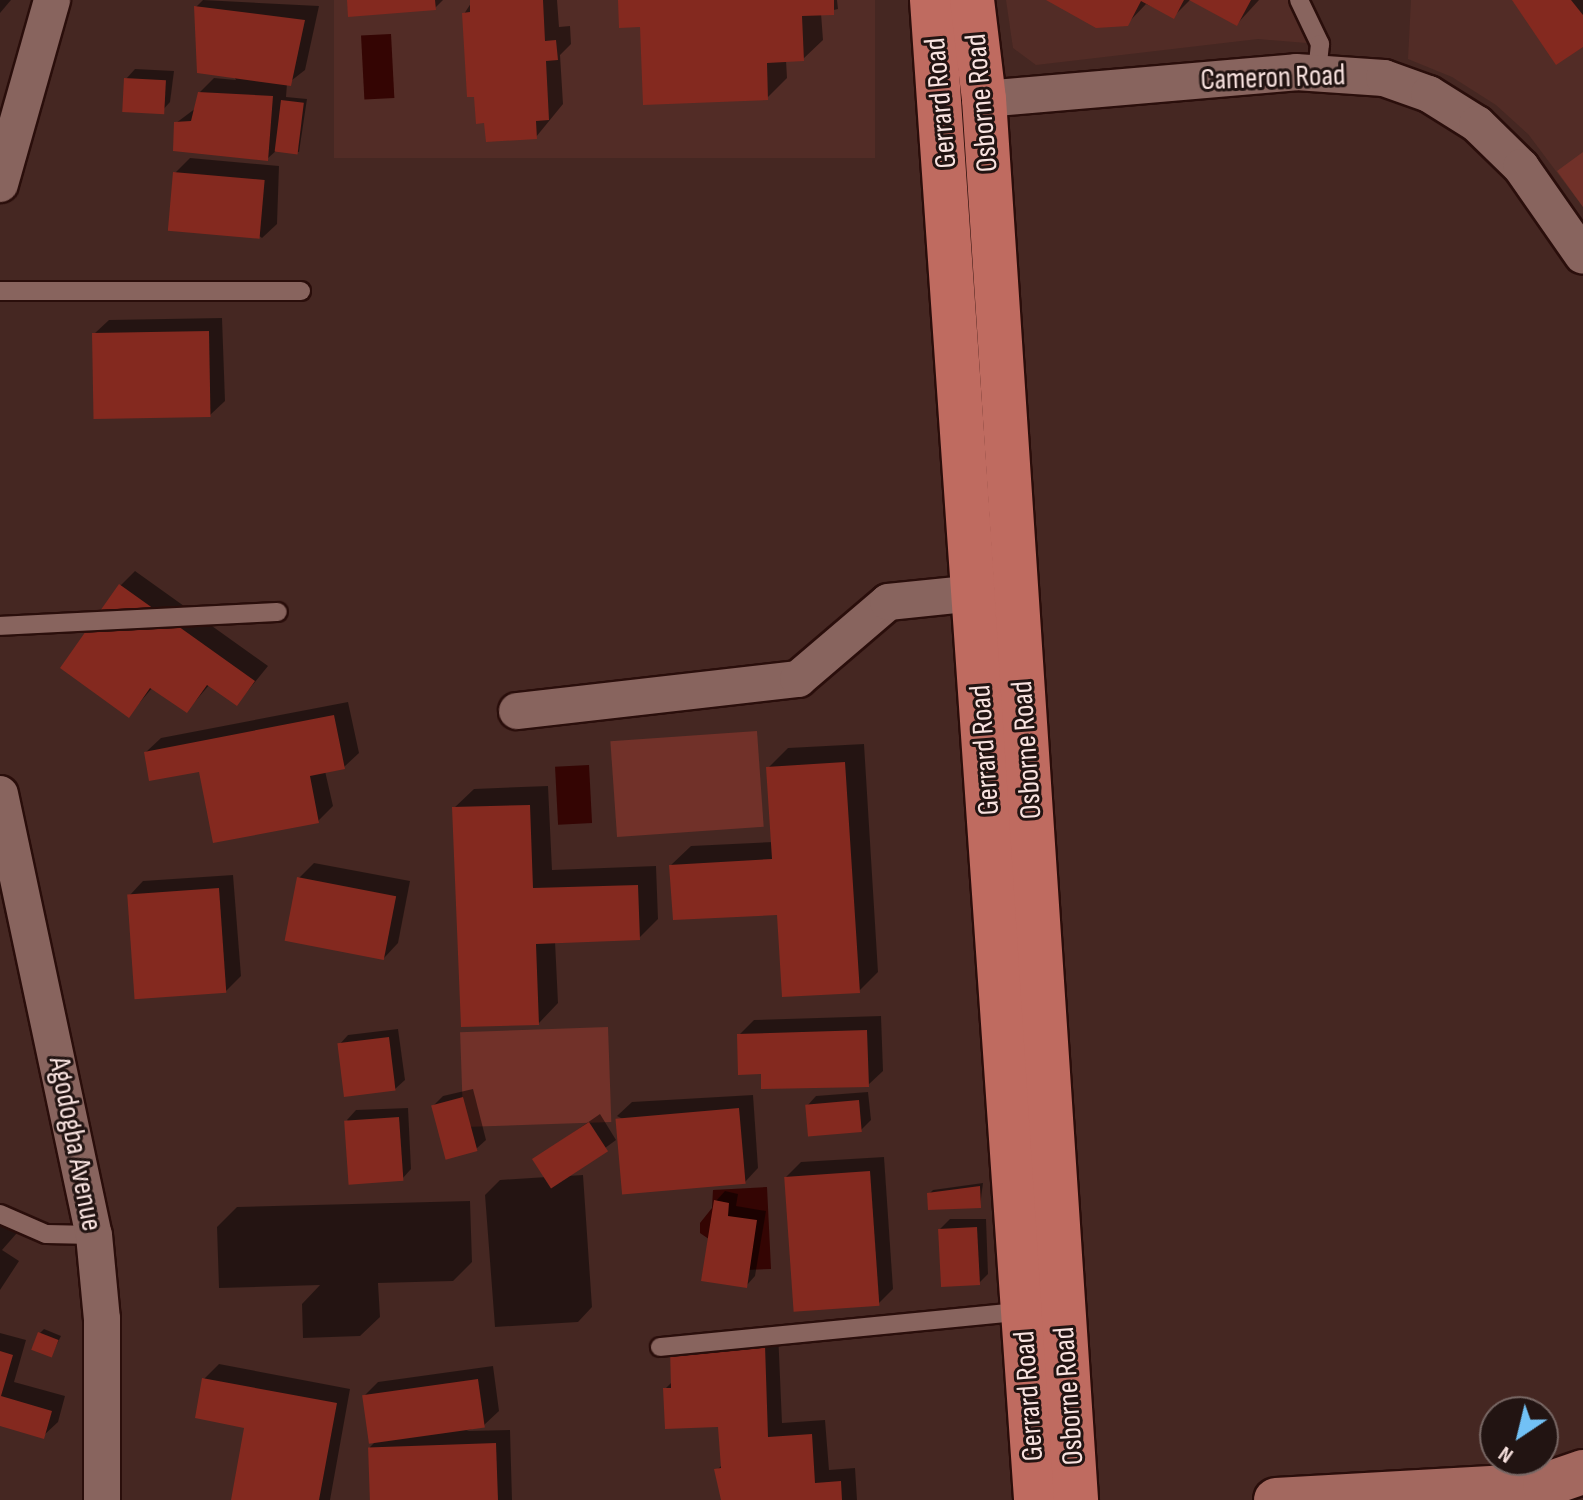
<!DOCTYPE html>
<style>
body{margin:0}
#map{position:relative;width:1583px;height:1500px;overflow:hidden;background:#452722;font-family:"Sofia Sans Condensed",sans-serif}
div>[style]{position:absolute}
.built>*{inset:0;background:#522c26;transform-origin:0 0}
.green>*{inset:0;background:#713129;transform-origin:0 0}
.water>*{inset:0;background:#340503;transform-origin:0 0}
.shadow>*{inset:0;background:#0007}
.building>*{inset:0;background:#84291f;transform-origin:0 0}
.roads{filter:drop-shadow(2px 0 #2a0e0b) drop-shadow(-2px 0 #2a0e0b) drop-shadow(0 2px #2a0e0b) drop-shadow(0 -2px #2a0e0b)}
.lane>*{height:18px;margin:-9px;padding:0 9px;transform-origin:9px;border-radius:9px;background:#88645e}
.street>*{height:36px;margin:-18px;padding:0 18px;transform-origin:18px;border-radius:18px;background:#88645e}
.secondary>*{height:44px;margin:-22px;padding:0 22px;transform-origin:22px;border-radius:22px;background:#a3685f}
.primary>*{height:44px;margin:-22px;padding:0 22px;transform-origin:22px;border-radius:22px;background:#bf6b60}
span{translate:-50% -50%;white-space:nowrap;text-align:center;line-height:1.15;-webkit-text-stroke:6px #221412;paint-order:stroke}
.street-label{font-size:30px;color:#f9e3e0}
.north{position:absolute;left:1479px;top:1396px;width:80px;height:80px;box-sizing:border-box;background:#221412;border:2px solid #786764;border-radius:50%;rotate:215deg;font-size:22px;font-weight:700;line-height:32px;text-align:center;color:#f9e3e0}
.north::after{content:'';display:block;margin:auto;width:28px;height:36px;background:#72c1f5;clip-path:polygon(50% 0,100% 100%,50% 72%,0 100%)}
</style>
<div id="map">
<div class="built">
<div style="left:334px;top:0;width:541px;height:158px"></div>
<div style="clip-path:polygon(1006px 0,1308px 0,1331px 45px,1258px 39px,1036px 65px,1013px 48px)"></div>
<div style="clip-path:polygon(1411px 0,1583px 0,1583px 207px,1528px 134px,1496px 105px,1452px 77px,1408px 59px)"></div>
</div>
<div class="green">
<div style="clip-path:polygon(1583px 152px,1583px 207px,1557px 171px)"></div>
<div style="left:757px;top:731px;width:96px;height:147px;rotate:86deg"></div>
<div style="left:608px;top:1027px;width:95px;height:148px;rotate:88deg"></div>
</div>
<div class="water">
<div style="left:391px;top:34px;width:64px;height:30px;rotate:87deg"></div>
<div style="left:589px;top:765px;width:58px;height:34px;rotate:87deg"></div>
<div style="clip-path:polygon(767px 1187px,771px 1269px,721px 1271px,719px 1246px,700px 1233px,700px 1223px,712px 1208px,713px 1190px)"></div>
</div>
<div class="shadow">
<div style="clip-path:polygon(0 0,11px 0,0 13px)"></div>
<div style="clip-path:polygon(203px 0,319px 6px,305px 70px,287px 84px,286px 97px,307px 99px,299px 152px,277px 150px,267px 159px,176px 123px,196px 108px,199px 93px,214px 78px,236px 80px,196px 7px)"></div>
<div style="clip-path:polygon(349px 0,443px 0,435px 8px)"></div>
<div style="clip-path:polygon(473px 0,557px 0,559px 27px,570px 26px,571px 44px,560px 55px,563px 104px,536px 137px,464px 14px)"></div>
<div style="clip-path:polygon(620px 0,837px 0,838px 9px,821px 13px,823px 40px,803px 59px,786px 60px,787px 78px,767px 98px,642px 25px)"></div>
<div style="clip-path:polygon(1050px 0,1190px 0,1174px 16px,1146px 4px,1127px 24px)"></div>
<div style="clip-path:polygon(1193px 0,1259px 0,1237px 24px)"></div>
<div style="clip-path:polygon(1514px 0,1583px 0,1583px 44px)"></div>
<div style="clip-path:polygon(135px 69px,174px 71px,170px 102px,161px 112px,126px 79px)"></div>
<div style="clip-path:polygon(190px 158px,279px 166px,277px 224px,262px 238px,175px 173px)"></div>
<div style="clip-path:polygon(222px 318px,225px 401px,210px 415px,94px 334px,109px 320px)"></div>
<div style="clip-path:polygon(135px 571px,268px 666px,237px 704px,210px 684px,187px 711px,153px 687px,129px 715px,120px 586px)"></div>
<div style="clip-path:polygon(348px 702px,359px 753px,344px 767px,325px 771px,333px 806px,318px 821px,201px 769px,146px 752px,161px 738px)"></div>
<div style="clip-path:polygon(864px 744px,878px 972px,859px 991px,779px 912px,671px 865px,691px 846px,773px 842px,768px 768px,788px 748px)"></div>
<div style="clip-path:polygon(548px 786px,552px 870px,656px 866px,658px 919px,639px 938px,555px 941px,558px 1003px,539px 1023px,454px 808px,474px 789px)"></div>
<div style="clip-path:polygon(314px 863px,410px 881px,398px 943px,384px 958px,299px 878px)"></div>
<div style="clip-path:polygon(233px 875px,241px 976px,226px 991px,129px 896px,143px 881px)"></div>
<div style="clip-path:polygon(881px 1016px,883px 1071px,868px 1085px,763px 1072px,739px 1035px,754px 1020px)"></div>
<div style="clip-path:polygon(398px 1029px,405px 1080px,395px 1089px,339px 1045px,348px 1035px)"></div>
<div style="clip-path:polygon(473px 1089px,486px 1140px,476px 1149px,433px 1106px,443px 1096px)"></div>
<div style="clip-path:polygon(868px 1092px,871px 1120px,861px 1130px,807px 1106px,816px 1096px)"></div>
<div style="clip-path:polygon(753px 1095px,758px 1168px,744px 1183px,617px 1116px,632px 1102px)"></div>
<div style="clip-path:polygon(408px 1108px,411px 1169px,402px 1179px,347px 1120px,356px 1110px)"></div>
<div style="clip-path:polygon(600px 1114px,616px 1140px,567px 1176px,583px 1175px,592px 1307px,578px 1322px,495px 1327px,485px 1195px,500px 1180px,547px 1177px,535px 1159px)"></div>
<div style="clip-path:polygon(884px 1157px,893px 1289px,878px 1304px,786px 1177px,801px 1162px)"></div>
<div style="clip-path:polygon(983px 1183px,980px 1206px,929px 1194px,933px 1190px)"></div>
<div style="clip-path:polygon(725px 1191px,738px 1194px,736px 1206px,766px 1211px,755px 1276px,746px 1286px,716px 1201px)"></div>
<div style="clip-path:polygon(470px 1201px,472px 1262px,453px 1281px,378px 1283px,380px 1317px,360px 1336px,303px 1338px,302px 1304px,320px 1285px,219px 1288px,217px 1227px,237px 1207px)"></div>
<div style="clip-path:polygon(0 1209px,24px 1225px,2px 1250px,19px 1261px,0 1290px)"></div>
<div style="clip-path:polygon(950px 1219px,986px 1219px,988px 1274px,979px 1283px,940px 1229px)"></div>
<div style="clip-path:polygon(44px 1329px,61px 1336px,51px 1356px,40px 1333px)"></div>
<div style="clip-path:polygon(778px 1331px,782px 1423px,825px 1420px,829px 1470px,855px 1468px,857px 1500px,725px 1500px,717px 1470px,723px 1464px,719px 1425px,665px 1389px,673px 1381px,672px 1349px,686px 1334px)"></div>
<div style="clip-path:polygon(0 1333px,26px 1340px,14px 1382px,65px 1396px,58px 1422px,43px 1436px,0 1424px)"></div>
<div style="clip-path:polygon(219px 1364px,350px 1389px,330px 1500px,233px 1500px,246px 1426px,204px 1379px)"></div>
<div style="clip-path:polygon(493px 1366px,499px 1411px,484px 1425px,466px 1431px,510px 1430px,512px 1500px,371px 1500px,370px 1447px,378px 1439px,364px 1396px,378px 1382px)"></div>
</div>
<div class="building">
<div style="clip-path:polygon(347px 0,435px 0,436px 10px,348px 17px)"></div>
<div style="clip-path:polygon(470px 0,543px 0,545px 41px,556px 40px,558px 60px,546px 61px,549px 120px,536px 121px,537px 139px,486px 142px,484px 123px,476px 124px,474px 97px,467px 97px,462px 13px,470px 12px)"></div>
<div style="clip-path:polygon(618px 0,834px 0,834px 15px,802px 16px,804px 61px,767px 63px,768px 100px,643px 105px,640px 27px,619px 28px)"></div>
<div style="clip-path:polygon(1046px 0,1184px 0,1174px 19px,1141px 1px,1128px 26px,1096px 28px)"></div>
<div style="clip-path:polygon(1189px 0,1251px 0,1237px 26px)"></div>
<div style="clip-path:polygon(1512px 0,1571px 0,1583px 15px,1583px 47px,1556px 65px)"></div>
<div style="clip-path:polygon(194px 6px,305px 20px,291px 86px,197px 73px)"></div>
<div style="left:124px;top:78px;width:42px;height:34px;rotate:3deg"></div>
<div style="clip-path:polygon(198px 92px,273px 96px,268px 161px,173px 151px,174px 122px,191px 121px)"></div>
<div style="left:281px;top:100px;width:23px;height:52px;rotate:7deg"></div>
<div style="left:173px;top:172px;width:92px;height:59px;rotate:5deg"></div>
<div style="left:209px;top:331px;width:86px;height:117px;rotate:89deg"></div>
<div style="clip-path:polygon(119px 584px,255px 681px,237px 706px,207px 685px,187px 713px,150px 688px,129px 718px,60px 668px)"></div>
<div style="clip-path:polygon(334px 715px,345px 769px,310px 776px,319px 823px,213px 843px,199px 772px,149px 781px,144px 752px)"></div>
<div style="clip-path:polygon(845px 762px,860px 993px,782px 997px,777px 915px,673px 920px,669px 865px,772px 859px,766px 767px)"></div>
<div style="clip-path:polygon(530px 805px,533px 888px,638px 885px,640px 940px,536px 944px,539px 1025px,461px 1027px,452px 807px)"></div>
<div style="left:297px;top:877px;width:101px;height:65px;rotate:11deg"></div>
<div style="left:219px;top:888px;width:105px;height:92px;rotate:86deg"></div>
<div style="clip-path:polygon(867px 1030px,869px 1087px,761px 1089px,761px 1074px,738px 1075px,737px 1034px)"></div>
<div style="left:389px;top:1037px;width:54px;height:52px;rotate:83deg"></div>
<div style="left:463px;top:1097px;width:56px;height:33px;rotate:75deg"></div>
<div style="left:859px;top:1100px;width:32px;height:54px;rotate:85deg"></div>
<div style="left:739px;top:1108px;width:76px;height:124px;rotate:85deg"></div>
<div style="left:399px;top:1117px;width:64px;height:55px;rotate:86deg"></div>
<div style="left:589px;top:1122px;width:35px;height:68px;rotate:57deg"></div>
<div style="left:870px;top:1171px;width:135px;height:86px;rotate:86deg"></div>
<div style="clip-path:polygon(980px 1186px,981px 1208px,928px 1210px,927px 1193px)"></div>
<div style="clip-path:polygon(714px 1200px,729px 1203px,728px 1216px,757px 1220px,747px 1288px,701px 1281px)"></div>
<div style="left:977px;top:1227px;width:58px;height:39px;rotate:87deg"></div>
<div style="left:38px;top:1332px;width:22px;height:19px;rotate:21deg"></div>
<div style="clip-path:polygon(765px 1345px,768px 1437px,812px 1434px,815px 1483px,841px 1481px,842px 1500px,721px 1500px,714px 1469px,721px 1468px,718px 1427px,665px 1429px,663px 1388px,671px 1388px,670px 1348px)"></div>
<div style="clip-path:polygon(0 1351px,13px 1355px,1px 1396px,52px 1411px,44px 1439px,0 1426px)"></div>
<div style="clip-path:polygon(202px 1378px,337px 1403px,319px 1500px,231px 1500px,244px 1428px,195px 1418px)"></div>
<div style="left:478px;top:1379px;width:49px;height:117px;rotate:82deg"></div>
<div style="left:496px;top:1443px;width:57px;height:128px;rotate:88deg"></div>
</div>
<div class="roads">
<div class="lane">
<div style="left:1299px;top:0;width:49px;rotate:64.5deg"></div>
<div style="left:1320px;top:44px;width:27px;rotate:96deg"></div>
<div style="left:0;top:291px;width:301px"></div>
<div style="left:0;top:626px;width:278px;rotate:-2.9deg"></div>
<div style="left:0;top:1214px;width:50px;rotate:23.5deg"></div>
<div style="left:46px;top:1234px;width:48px;rotate:1.2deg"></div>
<div style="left:660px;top:1347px;width:366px;rotate:-5.6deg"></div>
</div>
<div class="street">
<div style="left:984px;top:99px;width:313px;rotate:-4.9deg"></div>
<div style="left:1296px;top:72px;width:88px;rotate:3.9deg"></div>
<div style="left:1384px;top:78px;width:48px;rotate:19.6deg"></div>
<div style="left:1429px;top:94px;width:57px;rotate:32deg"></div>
<div style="left:1477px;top:124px;width:62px;rotate:44.3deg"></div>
<div style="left:1521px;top:167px;width:108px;rotate:55.1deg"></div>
<div style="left:0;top:184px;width:191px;rotate:-74.2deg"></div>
<div style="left:517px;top:711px;width:283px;rotate:-6.5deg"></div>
<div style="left:798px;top:679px;width:118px;rotate:-40.5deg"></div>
<div style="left:888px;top:602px;width:87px;rotate:-5.9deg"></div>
<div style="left:0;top:794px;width:451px;rotate:78deg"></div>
<div style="left:94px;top:1235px;width:84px;rotate:84.6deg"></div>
<div style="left:102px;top:1319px;width:181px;rotate:90deg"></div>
</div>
<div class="secondary">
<div style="left:1276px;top:1500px;width:269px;rotate:-3.2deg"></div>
<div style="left:1545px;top:1485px;width:40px;rotate:-18.9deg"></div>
</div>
<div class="primary">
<div style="left:932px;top:0;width:1504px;rotate:86.03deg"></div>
<div style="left:972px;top:0;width:100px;rotate:83.1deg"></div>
<div style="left:984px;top:99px;width:1404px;rotate:86.24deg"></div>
</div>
</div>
<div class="street-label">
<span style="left:1273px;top:78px;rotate:-2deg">Cameron Road</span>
<span style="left:941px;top:103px;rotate:-95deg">Gerrard Road</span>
<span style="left:982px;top:103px;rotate:-95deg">Osborne Road</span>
<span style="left:985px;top:750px;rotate:-94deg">Gerrard Road</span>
<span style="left:1027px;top:750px;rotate:-94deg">Osborne Road</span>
<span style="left:75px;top:1144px;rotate:79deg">Agodogba Avenue</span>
<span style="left:1029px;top:1396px;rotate:-94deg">Gerrard Road</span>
<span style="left:1069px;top:1396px;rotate:-94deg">Osborne Road</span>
</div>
<div class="north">N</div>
</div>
